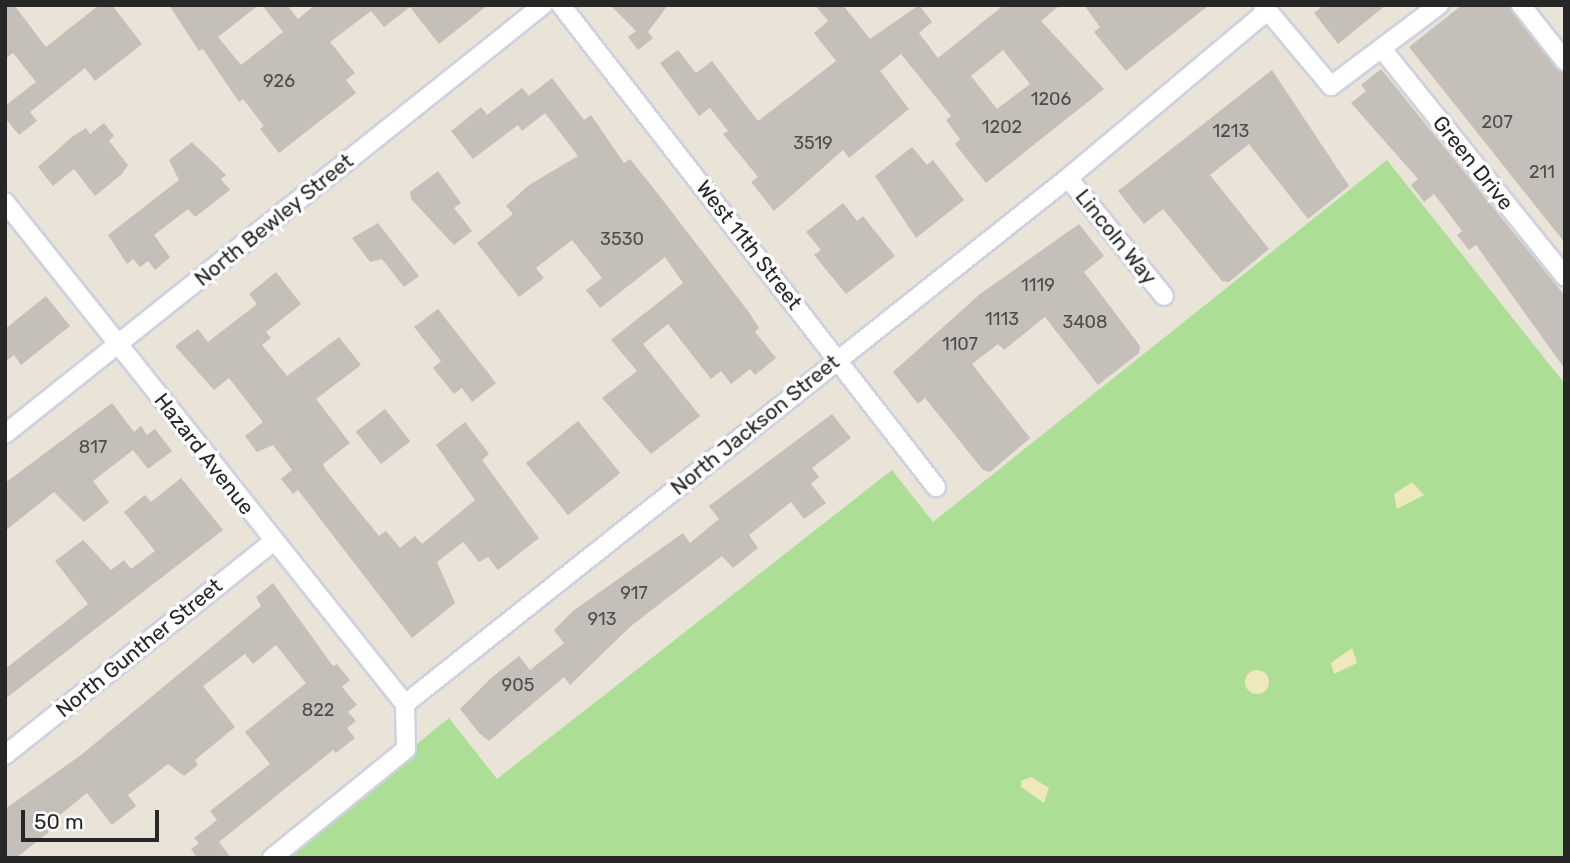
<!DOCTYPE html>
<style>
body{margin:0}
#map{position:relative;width:1570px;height:863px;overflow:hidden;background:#e9e3d8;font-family:Rubik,sans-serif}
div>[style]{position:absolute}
.green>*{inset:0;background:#acde96}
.sand>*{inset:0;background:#eee8bc}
.round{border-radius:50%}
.building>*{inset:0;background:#c4bfb8;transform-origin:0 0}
.roads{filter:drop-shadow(2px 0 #ced1e0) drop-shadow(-2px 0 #ced1e0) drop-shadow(0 2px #ced1e0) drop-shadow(0 -2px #ced1e0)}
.minor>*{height:18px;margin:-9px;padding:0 9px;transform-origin:9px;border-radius:9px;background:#fff}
span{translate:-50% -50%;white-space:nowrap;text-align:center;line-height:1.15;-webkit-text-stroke:7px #fff;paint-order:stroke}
.number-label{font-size:18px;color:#4e4d4b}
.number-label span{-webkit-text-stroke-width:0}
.street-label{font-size:21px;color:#272727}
.frame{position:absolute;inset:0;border:7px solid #272727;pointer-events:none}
.scale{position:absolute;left:21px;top:810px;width:138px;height:32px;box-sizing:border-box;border:4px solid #272727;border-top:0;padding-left:9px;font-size:21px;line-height:24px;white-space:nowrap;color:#272727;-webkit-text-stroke:5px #fff;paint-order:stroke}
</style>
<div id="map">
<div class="green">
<div style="clip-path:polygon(1387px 160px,1565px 384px,1565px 858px,276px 858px,449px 718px,497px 779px,892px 470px,933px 522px)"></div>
</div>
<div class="sand">
<div style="clip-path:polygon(1412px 482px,1424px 495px,1397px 509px,1394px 494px)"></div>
<div style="clip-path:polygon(1352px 648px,1357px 663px,1334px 674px,1331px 663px)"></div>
<div class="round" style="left:1245px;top:670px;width:24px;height:24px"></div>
<div style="clip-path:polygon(1031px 777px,1049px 788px,1044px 803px,1021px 787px,1021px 781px)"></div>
</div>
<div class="building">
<div style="clip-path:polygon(5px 5px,14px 5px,46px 47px,99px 5px,112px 5px,142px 44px,95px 81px,85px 68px,30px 112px,37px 121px,19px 135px,5px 118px,5px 106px,36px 82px,13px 53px,5px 59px)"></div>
<div style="clip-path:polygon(169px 5px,259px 5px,218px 37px,241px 65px,283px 32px,262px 5px,287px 5px,298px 19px,315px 5px,488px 5px,439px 44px,410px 7px,384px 27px,371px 11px,330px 42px,355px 73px,346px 80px,356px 93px,279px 153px,260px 129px,264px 126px,243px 99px,239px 102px,203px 49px,199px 51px)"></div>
<div style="clip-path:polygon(610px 5px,668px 5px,648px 32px,653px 38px,638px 50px,628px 37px,636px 31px)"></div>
<div style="clip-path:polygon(evenodd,815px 5px,843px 5px,870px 39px,919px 5px,932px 22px,919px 33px,938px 58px,1004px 5px,1060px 5px,1041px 21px,1104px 89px,986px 183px,955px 144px,960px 139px,946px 120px,951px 116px,901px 54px,880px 71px,909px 109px,849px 158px,843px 150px,774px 211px,751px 182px,758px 177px,723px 134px,728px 131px,710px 108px,699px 116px,660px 63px,678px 50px,696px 73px,712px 61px,758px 121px,836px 61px,814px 33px,828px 21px,815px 5px,1003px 50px,1030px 84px,997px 109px,971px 76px,1003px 50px)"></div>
<div style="clip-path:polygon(1084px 5px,1209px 5px,1126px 71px,1094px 32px,1100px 27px)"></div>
<div style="clip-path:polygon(1324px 5px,1386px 5px,1338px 44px,1314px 13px)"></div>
<div style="clip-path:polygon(1462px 5px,1510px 5px,1565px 75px,1565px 243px,1409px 47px)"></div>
<div style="clip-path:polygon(1381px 69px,1565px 296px,1565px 369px,1476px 245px,1469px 250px,1457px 235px,1462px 231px,1434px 194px,1424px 202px,1411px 185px,1418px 179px,1351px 103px,1366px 91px,1361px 85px)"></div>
<div style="clip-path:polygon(1272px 70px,1349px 186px,1308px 219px,1249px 144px,1210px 175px,1269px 249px,1229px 282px,1222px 281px,1163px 209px,1144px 224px,1118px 191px)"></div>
<div style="clip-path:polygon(552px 78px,584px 120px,591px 115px,624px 163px,630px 159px,655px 190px,748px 311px,759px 328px,755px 332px,776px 358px,755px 375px,750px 369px,731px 384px,721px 371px,711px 379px,668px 324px,643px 344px,700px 416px,651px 454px,602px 398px,637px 371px,611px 340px,683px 283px,665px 257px,600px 308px,586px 290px,602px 278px,572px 240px,536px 268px,544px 278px,519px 297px,477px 243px,513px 214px,506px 206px,529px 185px,578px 156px,545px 113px,522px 131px,518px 125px,473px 159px,451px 131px,481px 107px,487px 115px,522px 88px,529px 96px)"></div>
<div style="clip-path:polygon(104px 123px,114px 136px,109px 141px,128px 165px,122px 174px,95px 196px,74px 169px,53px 186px,38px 167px,73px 136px,86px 128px,90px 134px)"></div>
<div style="clip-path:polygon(192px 142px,226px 175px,221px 179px,230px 190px,195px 217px,188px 209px,154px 235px,170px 257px,155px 270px,148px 261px,140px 267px,133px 259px,127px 264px,108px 235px,179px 180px,169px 160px)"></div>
<div style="clip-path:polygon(912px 147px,927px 165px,933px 160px,964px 200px,916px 238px,875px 176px)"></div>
<div style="clip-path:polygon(438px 171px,461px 203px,454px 208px,472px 231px,454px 245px,411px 199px,410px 192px)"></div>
<div style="clip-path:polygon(843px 203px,857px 221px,863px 216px,895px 256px,846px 294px,814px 255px,821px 250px,806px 232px)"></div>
<div style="clip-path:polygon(378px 223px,419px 276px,404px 287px,382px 259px,370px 262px,352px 238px)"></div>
<div style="clip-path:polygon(1079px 224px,1104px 256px,1084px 272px,1140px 346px,1139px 353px,1098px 385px,1045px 317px,1004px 350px,998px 344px,972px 364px,1030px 438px,990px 472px,983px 470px,925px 398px,918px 404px,893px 372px,980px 294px)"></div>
<div style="clip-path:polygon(276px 272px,301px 304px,266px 332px,271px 338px,262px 345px,287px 376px,339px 337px,361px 365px,316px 399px,350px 443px,323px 464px,325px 469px,379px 536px,386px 531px,400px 548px,415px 536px,422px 544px,475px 500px,436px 445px,465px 422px,489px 454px,482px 460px,539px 538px,498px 570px,488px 557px,479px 562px,463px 542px,437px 562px,455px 603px,412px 638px,298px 490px,293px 494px,281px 479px,292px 470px,273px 445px,257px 452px,245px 436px,263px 422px,229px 378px,214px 390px,175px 346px,198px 329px,208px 342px,257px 304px,249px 294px)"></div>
<div style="clip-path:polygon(46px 296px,70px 326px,21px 365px,14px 355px,5px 362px,5px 329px)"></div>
<div style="clip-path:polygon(438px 309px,496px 383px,472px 402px,462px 388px,454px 394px,433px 368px,441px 361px,414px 327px)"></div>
<div style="clip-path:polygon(112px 403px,134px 432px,141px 426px,147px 435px,155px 429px,172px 451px,148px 469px,133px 450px,93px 481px,109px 502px,84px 522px,54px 492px,5px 531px,5px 483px)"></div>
<div style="left:385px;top:409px;width:41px;height:37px;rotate:52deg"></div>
<div style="clip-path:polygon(832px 414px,851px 438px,812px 468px,819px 477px,811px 484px,826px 503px,804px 519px,791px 502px,749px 535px,758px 548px,733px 568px,722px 556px,631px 626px,570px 685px,564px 677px,489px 741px,479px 733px,460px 709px,490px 679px,519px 656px,530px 670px,564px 643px,554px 630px,573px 611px,683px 533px,690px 543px,719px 519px,709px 506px)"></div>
<div style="left:578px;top:421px;width:67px;height:67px;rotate:51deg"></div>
<div style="clip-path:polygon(181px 478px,223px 530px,5px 699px,5px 669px,88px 604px,55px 561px,83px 540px,111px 570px,124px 560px,131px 569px,155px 551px,124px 512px,145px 495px,151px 502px)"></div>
<div style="clip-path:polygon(273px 583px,333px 666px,337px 664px,350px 680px,342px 687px,357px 705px,348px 712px,356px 721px,347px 728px,355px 738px,336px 753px,333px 750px,219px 842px,231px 858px,197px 858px,191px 849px,199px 843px,194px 838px,217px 820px,210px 811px,270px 764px,245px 732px,306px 683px,276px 645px,253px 664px,245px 654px,203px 686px,235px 727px,195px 760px,198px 765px,184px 776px,168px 764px,128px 795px,136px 806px,112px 825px,87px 793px,45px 827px,49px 832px,16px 858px,5px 858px,5px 809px,81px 755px,261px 606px,256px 597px)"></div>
</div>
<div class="roads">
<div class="minor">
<div style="left:561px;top:5px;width:611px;rotate:52.12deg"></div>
<div style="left:1263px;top:5px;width:106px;rotate:50deg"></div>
<div style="left:1331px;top:86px;width:135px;rotate:-36.9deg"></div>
<div style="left:1521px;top:5px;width:71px;rotate:51.8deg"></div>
<div style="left:1382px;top:49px;width:292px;rotate:51.2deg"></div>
<div style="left:1068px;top:178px;width:152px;rotate:50.9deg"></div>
<div style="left:5px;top:202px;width:642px;rotate:51.45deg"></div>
<div style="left:5px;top:434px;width:688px;rotate:-38.57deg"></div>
<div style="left:5px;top:755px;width:342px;rotate:-38.5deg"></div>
<div style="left:272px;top:858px;width:173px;rotate:-39.1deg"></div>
<div style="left:406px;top:749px;width:45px;rotate:-91.3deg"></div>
<div style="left:405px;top:704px;width:846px;rotate:-38.43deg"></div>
<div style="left:1068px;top:178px;width:260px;rotate:-40deg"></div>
<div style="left:1267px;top:11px;width:6px;rotate:-90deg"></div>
</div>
</div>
<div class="number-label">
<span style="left:279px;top:81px">926</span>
<span style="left:1051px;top:99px">1206</span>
<span style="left:1497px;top:122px">207</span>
<span style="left:1002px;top:127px">1202</span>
<span style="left:1231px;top:131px">1213</span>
<span style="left:813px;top:143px">3519</span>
<span style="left:1542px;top:172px">211</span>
<span style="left:622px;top:239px">3530</span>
<span style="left:1038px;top:285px">1119</span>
<span style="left:1002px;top:319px">1113</span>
<span style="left:1085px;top:322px">3408</span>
<span style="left:960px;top:344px">1107</span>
<span style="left:93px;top:447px">817</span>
<span style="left:634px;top:593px">917</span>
<span style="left:602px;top:619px">913</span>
<span style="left:518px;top:685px">905</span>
<span style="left:318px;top:710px">822</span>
</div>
<div class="street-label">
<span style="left:1473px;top:163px;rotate:51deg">Green Drive</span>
<span style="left:274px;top:220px;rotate:-39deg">North Bewley Street</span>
<span style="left:1116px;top:237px;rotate:51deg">Lincoln Way</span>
<span style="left:749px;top:245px;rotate:52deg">West 11th Street</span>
<span style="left:755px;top:425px;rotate:-39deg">North Jackson Street</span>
<span style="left:204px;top:454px;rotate:52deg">Hazard Avenue</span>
<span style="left:139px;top:648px;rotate:-39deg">North Gunther Street</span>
</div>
<div class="frame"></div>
<div class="scale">50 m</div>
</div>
